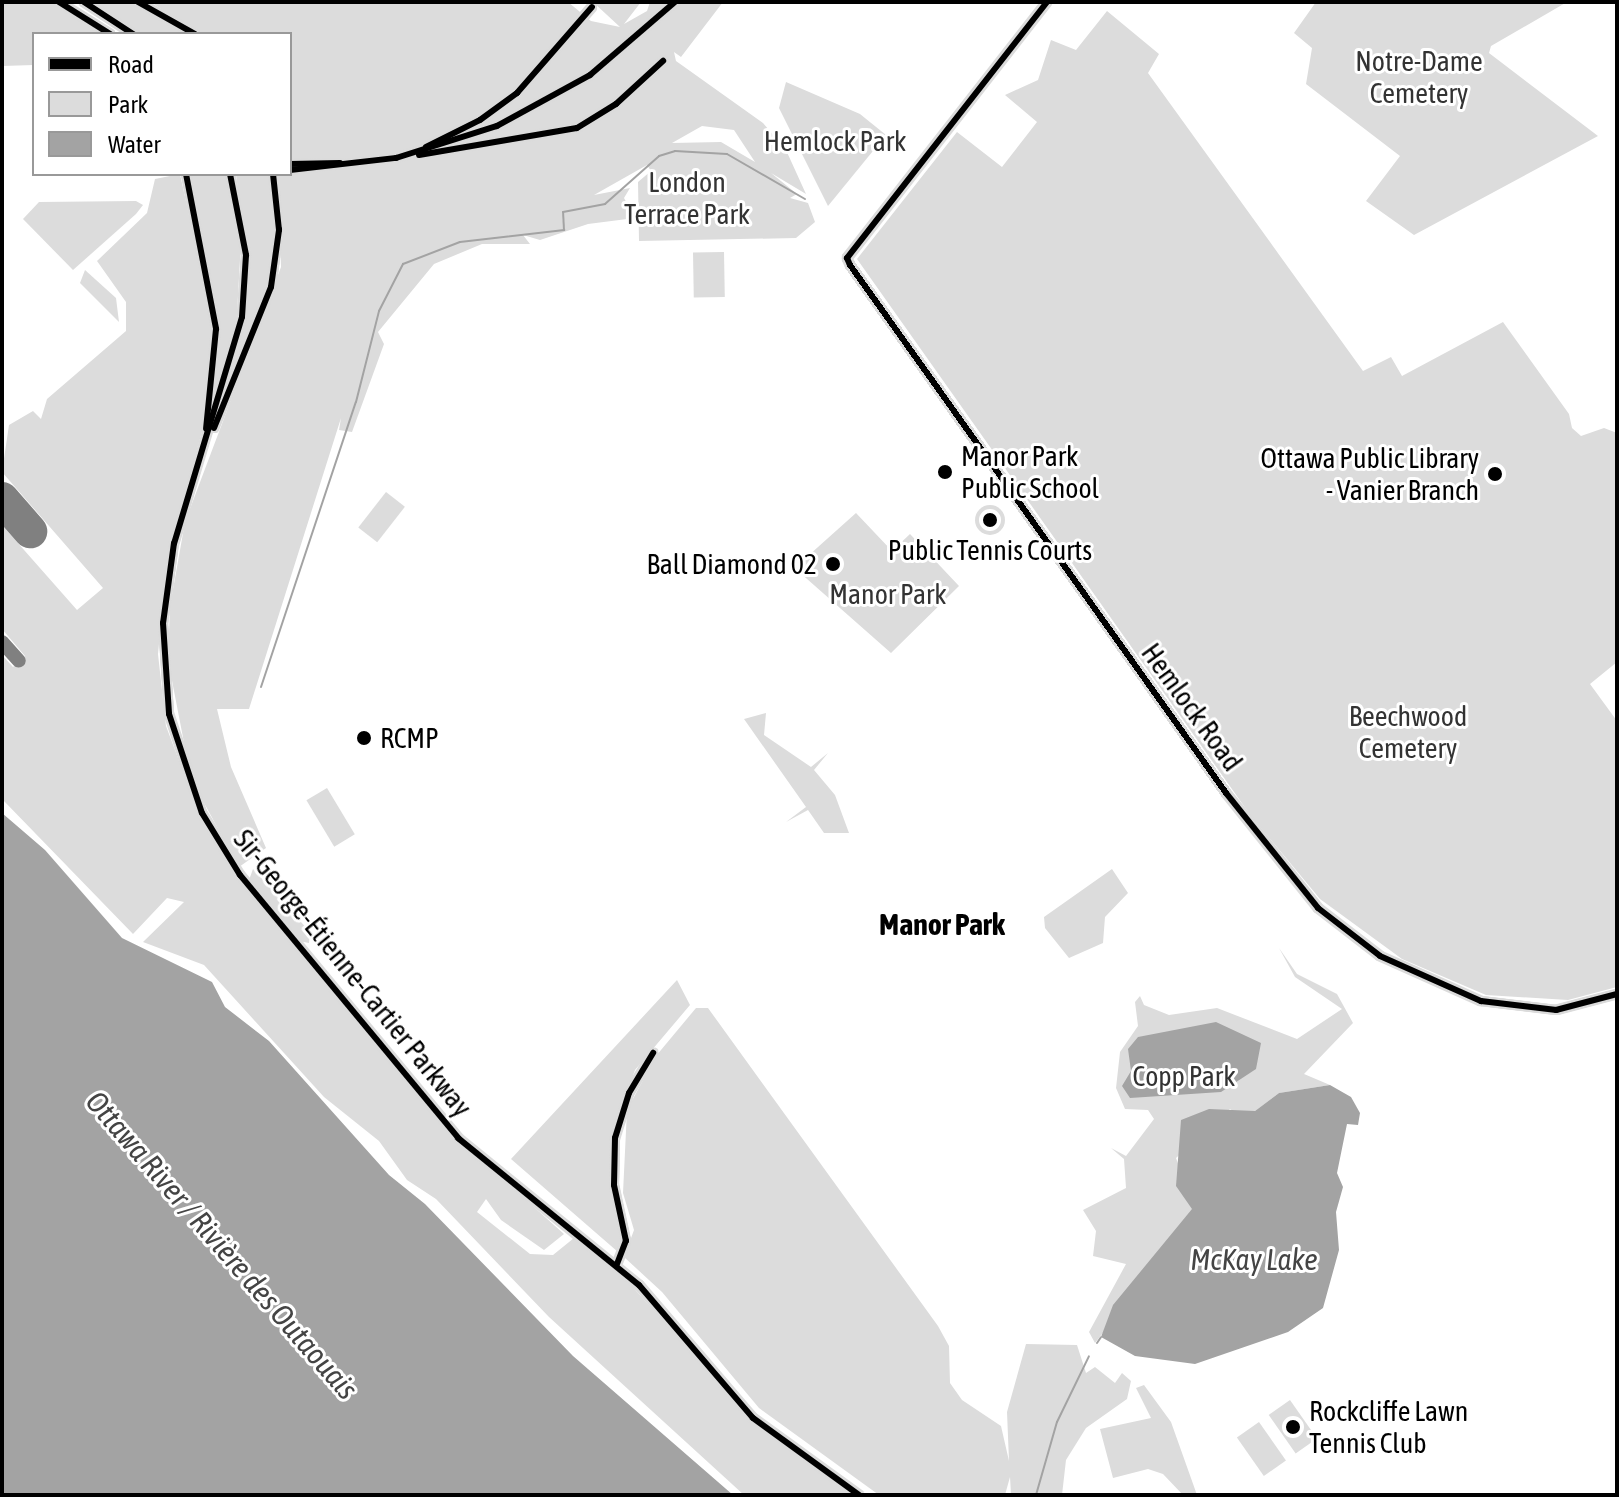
<!DOCTYPE html>
<meta charset="utf-8">
<style>
body{margin:0}
#map{position:relative;width:1619px;height:1497px;overflow:hidden;background:#fff;font-family:"Asap Condensed",sans-serif}
div>[style]{position:absolute}
.green>*{inset:0;background:#dcdcdc;transform-origin:0 0}
.round{border-radius:50%}
.water>*{inset:0;background:#a3a3a3}
.stream>*{height:2px;margin:-1px;padding:0 1px;transform-origin:1px;border-radius:1px;background:#a3a3a3}
.taxiway>*{height:14px;margin:-7px;padding:0 7px;transform-origin:7px;border-radius:7px;background:#808080}
.runway>*{height:34px;margin:-17px;padding:0 17px;transform-origin:17px;border-radius:17px;background:#808080}
.roads{filter:drop-shadow(2px 0 #dbdbdb) drop-shadow(-2px 0 #dbdbdb) drop-shadow(0 2px #dbdbdb) drop-shadow(0 -2px #dbdbdb)}
.major>*{height:6px;margin:-3px;padding:0 3px;transform-origin:3px;border-radius:3px;background:#000}
.dots>*{width:22px;height:22px;translate:-50% -50%;box-sizing:border-box;border:4px solid #fff;border-radius:50%}
span{translate:-50% -50%;white-space:nowrap;text-align:center;line-height:1.15;-webkit-text-stroke:6px #fff;paint-order:stroke}
.park-label{font-size:28px;color:#333}
.poi-label{font-size:28px;color:#000}
.left{translate:0 -50%;text-align:left}
.right{translate:-100% -50%;text-align:right}
.street-label{font-size:28px;color:#000}
.neighbourhood-label{font-size:30px;color:#000;font-weight:700}
.water-label{font-size:30px;color:#444;font-style:italic}
.frame{position:absolute;inset:0;border:4px solid #000;pointer-events:none}
.legend{position:absolute;left:32px;top:32px;width:260px;height:144px;box-sizing:border-box;background:#fff;border:2px solid #999;margin:0;padding:10px 14px;list-style:none;font-size:24px;color:#000}
.legend li{display:flex;align-items:center;gap:16px;height:40px}
.legend b{width:40px;border:2px solid #999}
</style>
<div id="map">
<div class="green">
<div style="clip-path:polygon(2px 2px,51px 2px,106px 34px,34px 34px,34px 65px,2px 66px)"></div>
<div style="clip-path:polygon(91px 2px,137px 3px,191px 34px,139px 34px)"></div>
<div style="clip-path:polygon(evenodd,151px 2px,568px 2px,591px 21px,620px 27px,593px 2px,641px 2px,624px 24px,647px 11px,650px 2px,723px 2px,681px 57px,674px 52px,676px 61px,763px 123px,786px 150px,806px 194px,771px 173px,797px 194px,790px 198px,808px 203px,815px 222px,796px 238px,639px 241px,638px 182px,651px 171px,647px 165px,594px 195px,630px 188px,624px 198px,635px 218px,588px 224px,540px 240px,523px 235px,530px 244px,482px 244px,434px 264px,378px 332px,384px 344px,352px 432px,339px 430px,341px 418px,249px 709px,217px 709px,231px 767px,266px 848px,239px 867px,198px 792px,186px 753px,168px 660px,170px 606px,185px 522px,281px 267px,278px 174px,290px 174px,290px 34px,198px 34px,151px 2px,702px 126px,734px 130px,755px 162px,721px 142px,672px 143px,702px 126px)"></div>
<div style="clip-path:polygon(1316px 2px,1567px 2px,1491px 46px,1489px 53px,1598px 136px,1414px 235px,1366px 201px,1400px 156px,1306px 84px,1312px 48px,1294px 33px)"></div>
<div style="clip-path:polygon(1107px 11px,1159px 54px,1148px 73px,1363px 371px,1391px 357px,1402px 376px,1503px 322px,1569px 414px,1572px 428px,1581px 436px,1604px 428px,1617px 433px,1617px 662px,1590px 684px,1617px 721px,1617px 987px,1568px 1000px,1486px 995px,1402px 959px,1320px 899px,1251px 816px,857px 259px,957px 132px,1002px 167px,1037px 122px,1005px 95px,1038px 80px,1051px 40px,1076px 50px)"></div>
<div style="clip-path:polygon(786px 82px,860px 114px,886px 135px,828px 206px,779px 108px)"></div>
<div style="clip-path:polygon(180px 174px,214px 329px,207px 414px,168px 552px,158px 654px,166px 726px,199px 814px,238px 877px,440px 1123px,564px 1234px,544px 1250px,501px 1220px,486px 1199px,477px 1212px,530px 1254px,553px 1255px,574px 1238px,615px 1267px,751px 1420px,852px 1495px,744px 1495px,549px 1317px,436px 1199px,407px 1180px,379px 1141px,324px 1097px,204px 965px,143px 942px,184px 902px,167px 898px,133px 934px,2px 799px,2px 655px,13px 667px,25px 656px,2px 629px,2px 525px,77px 610px,103px 588px,2px 472px,9px 425px,33px 411px,41px 419px,47px 399px,126px 331px,126px 302px,97px 261px,147px 213px,155px 179px)"></div>
<div style="clip-path:polygon(271px 174px,277px 240px,269px 286px,229px 384px,249px 269px,236px 175px)"></div>
<div style="clip-path:polygon(189px 176px,226px 176px,241px 242px,236px 332px,214px 400px,218px 329px)"></div>
<div style="clip-path:polygon(136px 201px,143px 205px,136px 214px,73px 270px,23px 219px,39px 202px)"></div>
<div style="left:724px;top:252px;width:45px;height:31px;rotate:89deg"></div>
<div style="clip-path:polygon(85px 270px,116px 298px,119px 322px,80px 283px)"></div>
<div style="left:386px;top:492px;width:24px;height:45px;rotate:38deg"></div>
<div class="round" style="left:975px;top:505px;width:30px;height:30px"></div>
<div style="clip-path:polygon(856px 513px,892px 551px,910px 534px,959px 586px,891px 653px,798px 571px,799px 564px)"></div>
<div style="clip-path:polygon(766px 713px,764px 735px,811px 767px,828px 753px,814px 770px,835px 795px,849px 833px,824px 833px,808px 810px,786px 822px,806px 807px,744px 719px)"></div>
<div style="left:327px;top:788px;width:54px;height:24px;rotate:59deg"></div>
<div style="clip-path:polygon(253px 869px,310px 932px,309px 943px,299px 941px,249px 880px)"></div>
<div style="clip-path:polygon(1112px 869px,1128px 893px,1105px 917px,1103px 943px,1069px 958px,1045px 928px,1044px 917px)"></div>
<div style="clip-path:polygon(1279px 948px,1297px 974px,1337px 994px,1353px 1023px,1304px 1074px,1330px 1085px,1279px 1093px,1255px 1111px,1238px 1115px,1230px 1109px,1176px 1158px,1196px 1213px,1095px 1343px,1089px 1332px,1126px 1264px,1093px 1256px,1096px 1231px,1083px 1210px,1126px 1188px,1124px 1159px,1111px 1148px,1126px 1156px,1154px 1119px,1148px 1110px,1125px 1109px,1116px 1088px,1120px 1052px,1138px 1026px,1135px 1002px,1140px 996px,1144px 1005px,1169px 1015px,1217px 1008px,1297px 1039px,1342px 1009px,1295px 977px)"></div>
<div style="clip-path:polygon(677px 980px,690px 1005px,635px 1070px,611px 1137px,610px 1185px,623px 1232px,618px 1252px,511px 1159px)"></div>
<div style="clip-path:polygon(696px 1008px,708px 1008px,938px 1326px,949px 1346px,950px 1383px,962px 1400px,1001px 1426px,1009px 1461px,1007px 1412px,1026px 1344px,1077px 1345px,1086px 1373px,1095px 1367px,1115px 1383px,1122px 1373px,1131px 1381px,1127px 1399px,1086px 1428px,1066px 1460px,1062px 1495px,1011px 1495px,1010px 1477px,1005px 1495px,879px 1495px,759px 1408px,662px 1292px,624px 1257px,634px 1230px,623px 1193px,627px 1110px,656px 1056px)"></div>
<div style="clip-path:polygon(1144px 1385px,1171px 1422px,1197px 1495px,1183px 1495px,1163px 1474px,1148px 1469px,1113px 1478px,1100px 1429px,1151px 1418px,1136px 1388px)"></div>
<div style="left:1290px;top:1400px;width:47px;height:26px;rotate:55deg"></div>
<div style="left:1259px;top:1422px;width:47px;height:27px;rotate:55deg"></div>
</div>
<div class="water">
<div style="clip-path:polygon(2px 813px,45px 850px,122px 938px,212px 982px,225px 1007px,269px 1041px,389px 1175px,425px 1204px,573px 1356px,733px 1495px,2px 1495px)"></div>
<div style="clip-path:polygon(1216px 1022px,1261px 1043px,1256px 1069px,1221px 1092px,1130px 1098px,1122px 1086px,1131px 1071px,1128px 1049px,1138px 1037px)"></div>
<div style="clip-path:polygon(1330px 1085px,1351px 1097px,1360px 1113px,1358px 1125px,1347px 1124px,1337px 1173px,1343px 1187px,1336px 1212px,1339px 1250px,1323px 1308px,1288px 1332px,1195px 1364px,1135px 1356px,1101px 1337px,1113px 1305px,1192px 1209px,1176px 1186px,1181px 1120px,1209px 1109px,1255px 1111px,1279px 1093px)"></div>
</div>
<div class="stream">
<div style="left:261px;top:687px;width:300px;rotate:-71.6deg"></div>
<div style="left:356px;top:402px;width:94px;rotate:-75.8deg"></div>
<div style="left:379px;top:311px;width:53px;rotate:-62.9deg"></div>
<div style="left:403px;top:264px;width:61px;rotate:-21.1deg"></div>
<div style="left:460px;top:242px;width:105px;rotate:-6.6deg"></div>
<div style="left:564px;top:230px;width:18px;rotate:-93deg"></div>
<div style="left:563px;top:212px;width:43px;rotate:-10.8deg"></div>
<div style="left:605px;top:204px;width:72px;rotate:-41.6deg"></div>
<div style="left:659px;top:156px;width:17px;rotate:-17deg"></div>
<div style="left:675px;top:151px;width:52px;rotate:3.3deg"></div>
<div style="left:727px;top:154px;width:90px;rotate:30deg"></div>
<div style="left:1097px;top:1343px;width:7px;rotate:-56deg"></div>
<div style="left:1036px;top:1495px;width:76px;rotate:-74deg"></div>
<div style="left:1057px;top:1422px;width:73px;rotate:-64.1deg"></div>
</div>
<div class="taxiway">
<div style="left:2px;top:642px;width:25px;rotate:48deg"></div>
</div>
<div class="runway">
<div style="left:2px;top:499px;width:43px;rotate:48.8deg"></div>
</div>
<div class="roads">
<div class="major">
<div style="left:59px;top:2px;width:60px;rotate:32.1deg"></div>
<div style="left:84px;top:2px;width:59px;rotate:33.1deg"></div>
<div style="left:138px;top:2px;width:65px;rotate:29.3deg"></div>
<div style="left:1047px;top:2px;width:325px;rotate:128deg"></div>
<div style="left:847px;top:258px;width:8px;rotate:67deg"></div>
<div style="left:850px;top:265px;width:648px;rotate:54.54deg"></div>
<div style="left:1226px;top:793px;width:147px;rotate:51.3deg"></div>
<div style="left:1318px;top:908px;width:78px;rotate:37.7deg"></div>
<div style="left:1380px;top:956px;width:111px;rotate:24deg"></div>
<div style="left:1481px;top:1001px;width:76px;rotate:6.8deg"></div>
<div style="left:1556px;top:1010px;width:63px;rotate:-14.7deg"></div>
<div style="left:426px;top:147px;width:60px;rotate:-26.6deg"></div>
<div style="left:480px;top:120px;width:46px;rotate:-36.1deg"></div>
<div style="left:517px;top:93px;width:114px;rotate:-48.9deg"></div>
<div style="left:419px;top:155px;width:160px;rotate:-9.7deg"></div>
<div style="left:577px;top:128px;width:46px;rotate:-31.6deg"></div>
<div style="left:616px;top:104px;width:64px;rotate:-42.5deg"></div>
<div style="left:290px;top:164px;width:50px;rotate:-1.1deg"></div>
<div style="left:290px;top:170px;width:107px;rotate:-6.5deg"></div>
<div style="left:396px;top:158px;width:106px;rotate:-17.6deg"></div>
<div style="left:497px;top:126px;width:106px;rotate:-28.7deg"></div>
<div style="left:590px;top:75px;width:112px;rotate:-40.7deg"></div>
<div style="left:186px;top:174px;width:158px;rotate:79deg"></div>
<div style="left:216px;top:329px;width:100px;rotate:95.7deg"></div>
<div style="left:230px;top:174px;width:83px;rotate:78.8deg"></div>
<div style="left:246px;top:255px;width:62px;rotate:93.7deg"></div>
<div style="left:242px;top:317px;width:236px;rotate:106.7deg"></div>
<div style="left:174px;top:543px;width:81px;rotate:97.8deg"></div>
<div style="left:163px;top:623px;width:91px;rotate:86.2deg"></div>
<div style="left:169px;top:714px;width:104px;rotate:71.6deg"></div>
<div style="left:202px;top:813px;width:73px;rotate:58.5deg"></div>
<div style="left:240px;top:875px;width:342px;rotate:50.3deg"></div>
<div style="left:458px;top:1138px;width:233px;rotate:39.1deg"></div>
<div style="left:639px;top:1285px;width:175px;rotate:49.4deg"></div>
<div style="left:753px;top:1418px;width:131px;rotate:36deg"></div>
<div style="left:214px;top:428px;width:152px;rotate:-68deg"></div>
<div style="left:271px;top:287px;width:58px;rotate:-82deg"></div>
<div style="left:279px;top:230px;width:56px;rotate:-96.1deg"></div>
<div style="left:617px;top:1264px;width:25px;rotate:-69deg"></div>
<div style="left:626px;top:1241px;width:57px;rotate:-102.1deg"></div>
<div style="left:614px;top:1185px;width:47px;rotate:-88.8deg"></div>
<div style="left:615px;top:1138px;width:47px;rotate:-72.7deg"></div>
<div style="left:629px;top:1093px;width:47px;rotate:-59deg"></div>
</div>
</div>
<div class="dots">
<div style="left:945px;top:472px;background:#000"></div>
<div style="left:1495px;top:474px;background:#000"></div>
<div style="left:990px;top:520px;background:#000"></div>
<div style="left:833px;top:564px;background:#000"></div>
<div style="left:364px;top:738px;background:#000"></div>
<div style="left:1293px;top:1427px;background:#000"></div>
</div>
<div class="park-label">
<span style="left:1419px;top:77px">Notre-Dame<br>Cemetery</span>
<span style="left:835px;top:141px">Hemlock Park</span>
<span style="left:687px;top:198px">London<br>Terrace Park</span>
<span style="left:888px;top:594px">Manor Park</span>
<span style="left:1408px;top:732px">Beechwood<br>Cemetery</span>
<span style="left:1184px;top:1076px">Copp Park</span>
</div>
<div class="poi-label">
<span class="left" style="left:961px;top:472px">Manor Park<br>Public School</span>
<span class="right" style="left:1479px;top:474px">Ottawa Public Library<br>- Vanier Branch</span>
<span style="left:990px;top:550px">Public Tennis Courts</span>
<span class="right" style="left:817px;top:564px">Ball Diamond 02</span>
<span class="left" style="left:380px;top:738px">RCMP</span>
<span class="left" style="left:1309px;top:1427px">Rockcliffe Lawn<br>Tennis Club</span>
</div>
<div class="street-label">
<span style="left:1192px;top:707px;rotate:54deg">Hemlock Road</span>
<span style="left:353px;top:973px;rotate:51deg">Sir-George-Étienne-Cartier Parkway</span>
</div>
<div class="neighbourhood-label">
<span style="left:942px;top:924px">Manor Park</span>
</div>
<div class="water-label">
<span style="left:222px;top:1245px;rotate:49deg">Ottawa River / Rivière des Outaouais</span>
<span style="left:1254px;top:1259px">McKay Lake</span>
</div>
<div class="frame"></div>
<ul class="legend">
<li><b style="height:10px;background:#000"></b>Road</li>
<li><b style="height:22px;background:#dcdcdc"></b>Park</li>
<li><b style="height:22px;background:#a3a3a3"></b>Water</li>
</ul>
</div>
